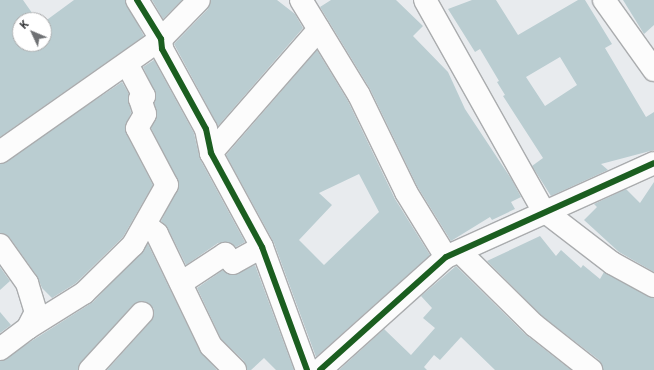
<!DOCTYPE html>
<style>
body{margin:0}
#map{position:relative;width:654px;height:370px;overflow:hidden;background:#e8ebee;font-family:Barlow,sans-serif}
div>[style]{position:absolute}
.building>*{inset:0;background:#bacdd1}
.roads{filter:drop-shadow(1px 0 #aaacae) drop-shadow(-1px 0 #aaacae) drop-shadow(0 1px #aaacae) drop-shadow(0 -1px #aaacae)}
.minor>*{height:22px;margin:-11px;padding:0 11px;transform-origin:11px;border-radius:11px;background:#fcfcfc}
.cycleway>*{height:6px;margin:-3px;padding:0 3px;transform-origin:3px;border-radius:3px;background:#1b5e20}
span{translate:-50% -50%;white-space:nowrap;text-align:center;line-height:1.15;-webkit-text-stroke:4px #fff;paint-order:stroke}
.north{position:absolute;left:12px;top:12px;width:40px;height:40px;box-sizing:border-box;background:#fff;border:1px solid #abacad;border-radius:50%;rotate:314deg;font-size:11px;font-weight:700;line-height:16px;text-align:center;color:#2e3032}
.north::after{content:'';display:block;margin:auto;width:14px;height:18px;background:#6f7174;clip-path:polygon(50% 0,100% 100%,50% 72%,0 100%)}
</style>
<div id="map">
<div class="building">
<div style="clip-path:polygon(0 0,23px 0,37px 20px,20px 20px,20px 44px,44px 44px,44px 22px,74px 0,125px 0,144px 36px,0 137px)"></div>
<div style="clip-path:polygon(152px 0,182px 0,163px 19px)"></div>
<div style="clip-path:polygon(211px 0,277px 0,295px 14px,303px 28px,218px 126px,174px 44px,208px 9px)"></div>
<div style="clip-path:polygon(331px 0,396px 0,423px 26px,413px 36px,448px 72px,465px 109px,512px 180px,521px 197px,511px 202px,515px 209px,492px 220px,490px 217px,451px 241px,417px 186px,370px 89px,320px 7px)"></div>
<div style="clip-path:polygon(evenodd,472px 0,496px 0,518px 35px,578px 0,585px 0,612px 44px,605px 48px,646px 117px,654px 112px,654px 150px,601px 164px,608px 170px,551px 196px,532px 166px,543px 158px,503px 96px,505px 95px,497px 82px,499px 81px,480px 49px,475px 52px,448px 9px,472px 0,560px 57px,577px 85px,545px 106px,526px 77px,560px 57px)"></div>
<div style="clip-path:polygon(623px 0,654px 0,654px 25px,644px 34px)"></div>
<div style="clip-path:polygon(evenodd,317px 50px,348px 101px,395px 199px,430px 255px,316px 357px,274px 243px,226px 155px,317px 50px,359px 174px,379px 212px,324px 265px,299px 240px,332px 205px,319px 193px,359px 174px)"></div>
<div style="clip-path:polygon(154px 60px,194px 133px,200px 159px,245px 242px,236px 247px,229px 242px,218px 243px,186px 265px,168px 229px,161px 221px,179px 185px,151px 128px,157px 116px,154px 103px,156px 95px,143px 67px)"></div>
<div style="clip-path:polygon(122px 82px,129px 94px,131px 113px,125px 127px,126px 133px,153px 185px,123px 237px,76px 283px,52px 298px,42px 288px,37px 276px,10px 238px,0 233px,0 164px)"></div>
<div style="clip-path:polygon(654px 182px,654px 272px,619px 252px,584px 220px,597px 207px,594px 204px,626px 189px,640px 203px)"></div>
<div style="clip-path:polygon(540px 236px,556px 256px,561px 250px,581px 268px,583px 265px,600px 279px,604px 272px,654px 298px,654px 370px,603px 370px,599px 360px,542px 316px,487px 261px)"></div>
<div style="clip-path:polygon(148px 244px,200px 351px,217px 370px,107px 370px,151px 321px,154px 309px,144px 301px,133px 305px,81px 362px,78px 370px,0 370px,0 361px,93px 302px)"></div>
<div style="clip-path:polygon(255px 265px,294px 370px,276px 370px,264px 358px,251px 370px,247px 370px,244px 361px,221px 339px,197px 288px,223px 270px,234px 275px)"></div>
<div style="clip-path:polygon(456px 266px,525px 334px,571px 370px,495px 370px,461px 337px,440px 360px,434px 355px,424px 367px,427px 370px,339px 370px,384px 329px,411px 355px,435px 328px,423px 318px,432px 308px,421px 296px)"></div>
<div style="clip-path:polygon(0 267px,10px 281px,0 290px)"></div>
<div style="clip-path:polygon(0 312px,11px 325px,0 333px)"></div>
</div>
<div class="roads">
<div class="minor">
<div style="left:137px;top:0;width:46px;rotate:58.4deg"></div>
<div style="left:161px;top:39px;width:10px;rotate:84deg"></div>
<div style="left:162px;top:49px;width:91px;rotate:61.2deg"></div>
<div style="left:206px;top:129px;width:25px;rotate:78deg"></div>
<div style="left:211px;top:153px;width:107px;rotate:61.5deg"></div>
<div style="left:262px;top:247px;width:131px;rotate:69.9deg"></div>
<div style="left:301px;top:0;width:111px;rotate:58.6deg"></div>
<div style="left:359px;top:95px;width:108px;rotate:64.1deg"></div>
<div style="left:406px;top:192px;width:76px;rotate:58.4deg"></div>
<div style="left:425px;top:0;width:241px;rotate:60.7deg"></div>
<div style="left:543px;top:210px;width:87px;rotate:37.5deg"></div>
<div style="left:612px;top:263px;width:48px;rotate:28.7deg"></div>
<div style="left:604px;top:0;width:86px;rotate:54.5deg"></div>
<div style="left:0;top:152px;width:197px;rotate:-35.1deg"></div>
<div style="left:161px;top:39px;width:54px;rotate:-45.7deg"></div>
<div style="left:211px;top:153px;width:164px;rotate:-48.9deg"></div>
<div style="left:146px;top:225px;width:14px;rotate:39deg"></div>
<div style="left:157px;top:234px;width:124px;rotate:64.3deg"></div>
<div style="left:211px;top:346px;width:34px;rotate:45deg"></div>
<div style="left:0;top:245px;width:47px;rotate:54.6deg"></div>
<div style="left:27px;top:283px;width:30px;rotate:73deg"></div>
<div style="left:36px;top:312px;width:18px;rotate:117deg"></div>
<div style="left:28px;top:328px;width:35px;rotate:143deg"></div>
<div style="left:461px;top:253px;width:103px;rotate:44.6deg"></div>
<div style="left:534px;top:325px;width:73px;rotate:38.3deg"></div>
<div style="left:181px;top:283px;width:53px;rotate:-33.4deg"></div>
<div style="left:225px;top:254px;width:12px;rotate:48deg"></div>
<div style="left:233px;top:263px;width:33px;rotate:-29deg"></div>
<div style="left:28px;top:328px;width:66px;rotate:-32deg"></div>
<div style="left:84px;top:293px;width:69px;rotate:-44.4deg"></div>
<div style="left:133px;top:245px;width:69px;rotate:-60.5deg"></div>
<div style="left:167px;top:185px;width:64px;rotate:-117.8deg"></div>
<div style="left:137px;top:128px;width:16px;rotate:-60deg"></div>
<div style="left:145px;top:114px;width:16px;rotate:-108deg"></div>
<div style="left:140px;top:99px;width:5px;rotate:-37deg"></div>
<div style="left:144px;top:96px;width:36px;rotate:-118deg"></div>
<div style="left:90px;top:370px;width:77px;rotate:-47.6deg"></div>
<div style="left:320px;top:370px;width:169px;rotate:-41.9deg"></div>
<div style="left:446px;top:257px;width:228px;rotate:-24.3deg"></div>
</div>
</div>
<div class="cycleway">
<div style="left:137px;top:0;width:46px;rotate:58.4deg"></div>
<div style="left:161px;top:39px;width:10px;rotate:84deg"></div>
<div style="left:162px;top:49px;width:91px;rotate:61.2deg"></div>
<div style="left:206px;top:129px;width:25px;rotate:78deg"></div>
<div style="left:211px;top:153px;width:107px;rotate:61.5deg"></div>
<div style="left:262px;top:247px;width:131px;rotate:69.9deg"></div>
<div style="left:320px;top:370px;width:169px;rotate:-41.9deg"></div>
<div style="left:446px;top:257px;width:228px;rotate:-24.3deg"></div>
</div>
<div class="north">K</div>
</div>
